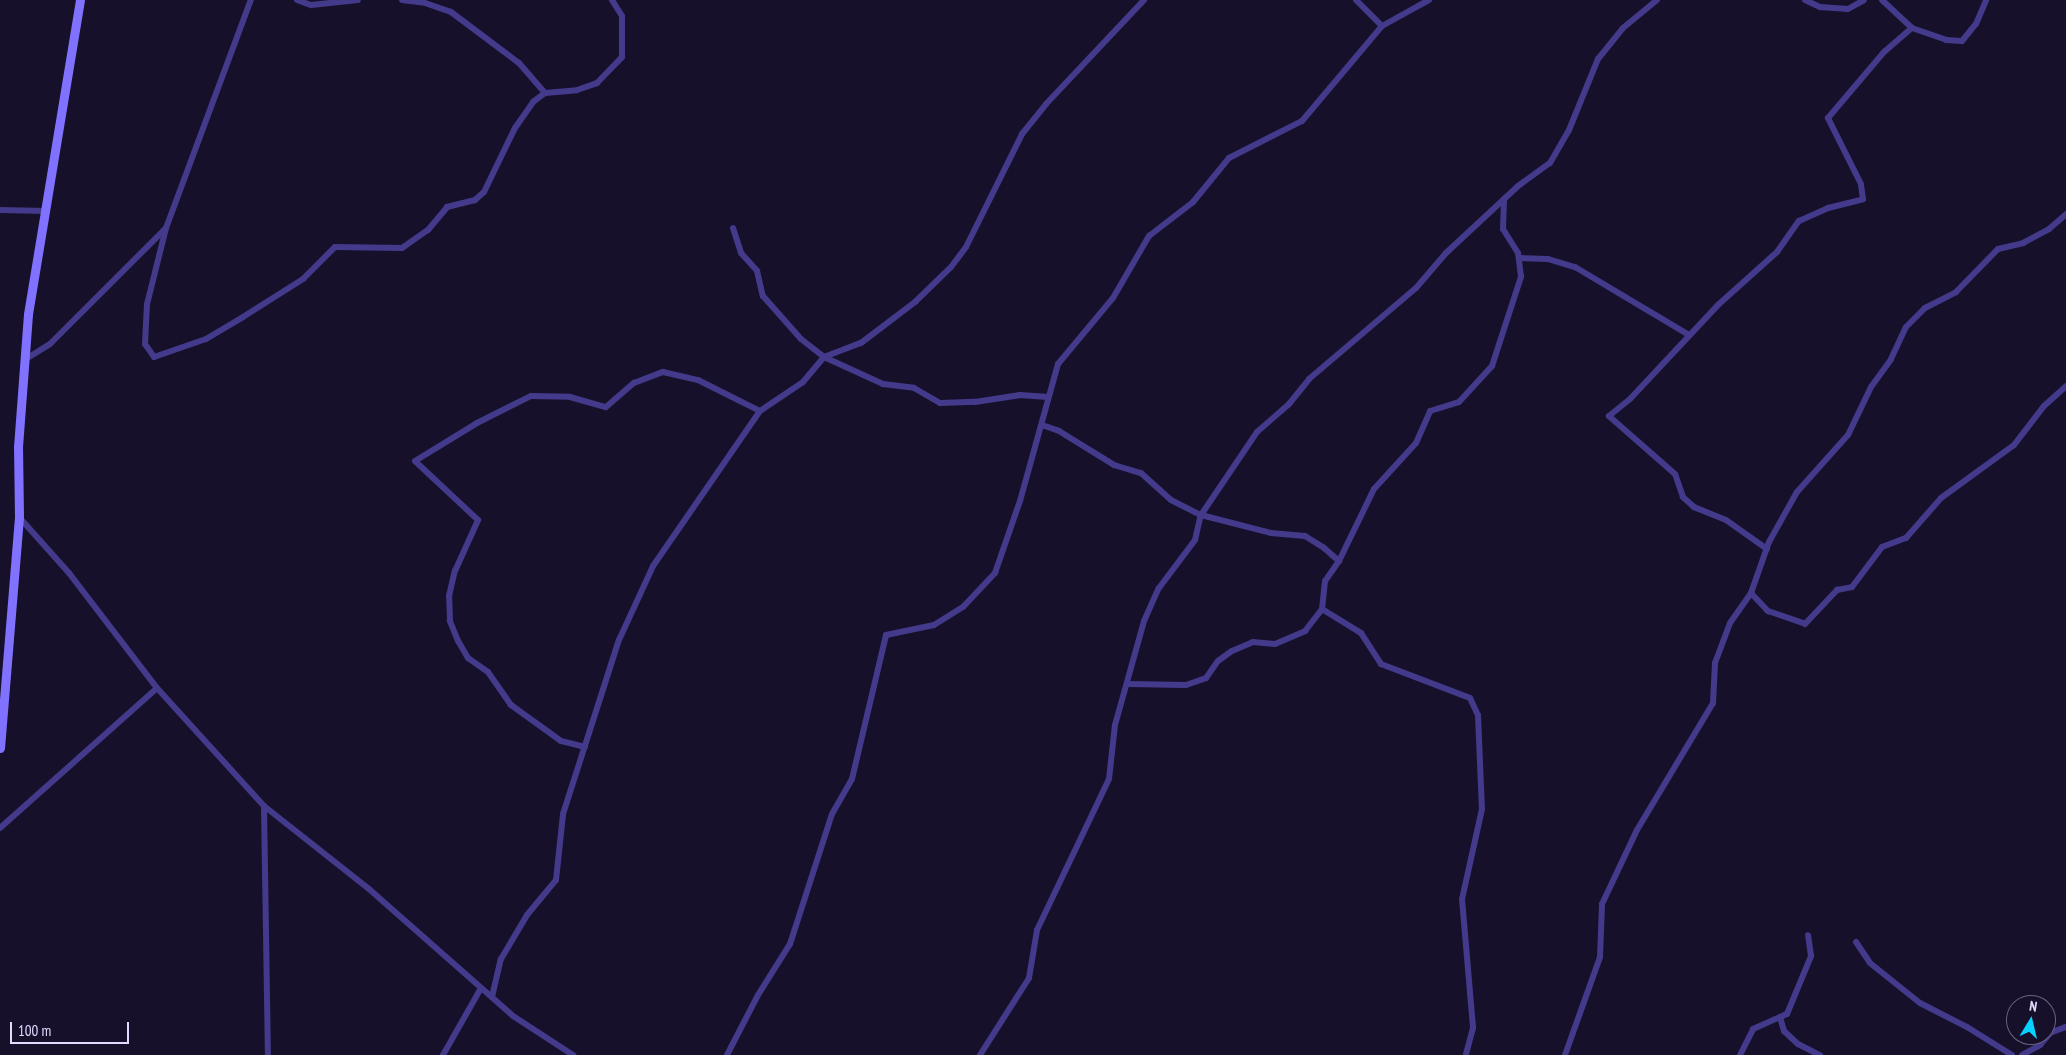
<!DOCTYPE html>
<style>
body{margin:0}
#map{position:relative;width:2066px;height:1055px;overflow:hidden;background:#17102b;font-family:"PT Sans Narrow",sans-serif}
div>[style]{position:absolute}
.street>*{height:6px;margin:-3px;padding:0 3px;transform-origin:3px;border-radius:3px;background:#443a8b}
.secondary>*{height:9px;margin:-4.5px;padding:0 4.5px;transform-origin:4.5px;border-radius:4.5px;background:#8071ff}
span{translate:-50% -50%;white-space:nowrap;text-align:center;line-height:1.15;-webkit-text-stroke:4px #17102b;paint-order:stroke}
.north{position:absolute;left:2006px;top:995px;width:50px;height:50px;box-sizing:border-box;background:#17102b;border:1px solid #686180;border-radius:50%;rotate:9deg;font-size:14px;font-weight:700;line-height:20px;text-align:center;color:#e1daff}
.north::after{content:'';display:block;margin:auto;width:18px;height:22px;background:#06d1ff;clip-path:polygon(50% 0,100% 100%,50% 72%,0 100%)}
.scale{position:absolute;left:10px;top:1022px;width:119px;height:22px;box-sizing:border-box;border:2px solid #e1daff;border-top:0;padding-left:6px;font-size:15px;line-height:18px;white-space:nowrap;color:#e1daff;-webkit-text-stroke:4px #17102b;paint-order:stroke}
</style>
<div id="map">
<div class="street">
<div style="left:297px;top:0;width:15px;rotate:20deg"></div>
<div style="left:311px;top:5px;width:47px;rotate:-6.1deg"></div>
<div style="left:402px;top:0;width:23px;rotate:7deg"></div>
<div style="left:425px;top:3px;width:28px;rotate:19deg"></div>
<div style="left:451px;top:12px;width:85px;rotate:36.9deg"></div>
<div style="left:519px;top:63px;width:40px;rotate:49deg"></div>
<div style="left:1356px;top:0;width:37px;rotate:45deg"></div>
<div style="left:1805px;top:0;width:17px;rotate:25deg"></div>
<div style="left:1820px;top:7px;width:28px;rotate:4deg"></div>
<div style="left:1848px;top:9px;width:18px;rotate:-29deg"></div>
<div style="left:1882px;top:0;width:41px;rotate:43deg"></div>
<div style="left:1912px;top:28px;width:36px;rotate:19deg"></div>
<div style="left:1946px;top:40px;width:16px;rotate:4deg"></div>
<div style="left:1962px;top:41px;width:22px;rotate:-51deg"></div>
<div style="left:1976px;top:24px;width:26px;rotate:-67deg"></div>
<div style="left:0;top:210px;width:47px;rotate:1.2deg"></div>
<div style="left:166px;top:228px;width:78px;rotate:104deg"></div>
<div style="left:147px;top:304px;width:40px;rotate:92.9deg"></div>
<div style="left:145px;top:344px;width:16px;rotate:55deg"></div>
<div style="left:154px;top:357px;width:55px;rotate:-19.1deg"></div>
<div style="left:206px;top:339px;width:43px;rotate:-30.7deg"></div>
<div style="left:243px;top:317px;width:71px;rotate:-32.3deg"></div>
<div style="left:303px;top:279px;width:45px;rotate:-45deg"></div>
<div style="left:335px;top:247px;width:67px;rotate:0.9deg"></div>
<div style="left:402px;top:248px;width:32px;rotate:-35deg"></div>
<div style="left:428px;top:230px;width:30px;rotate:-50deg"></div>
<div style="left:447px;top:207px;width:29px;rotate:-14deg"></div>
<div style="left:475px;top:200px;width:12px;rotate:-42deg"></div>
<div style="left:484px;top:192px;width:71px;rotate:-64.2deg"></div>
<div style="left:515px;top:128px;width:32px;rotate:-55deg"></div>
<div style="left:533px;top:102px;width:15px;rotate:-37deg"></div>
<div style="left:545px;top:93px;width:32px;rotate:-5deg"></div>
<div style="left:577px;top:90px;width:21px;rotate:-19deg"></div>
<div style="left:597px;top:83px;width:36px;rotate:-46deg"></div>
<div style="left:622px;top:57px;width:41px;rotate:-90deg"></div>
<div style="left:622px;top:16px;width:19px;rotate:-122deg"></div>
<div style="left:733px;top:228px;width:26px;rotate:72deg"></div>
<div style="left:741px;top:253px;width:24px;rotate:48deg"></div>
<div style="left:757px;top:271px;width:26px;rotate:77deg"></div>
<div style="left:763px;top:296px;width:57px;rotate:48.5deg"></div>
<div style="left:801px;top:339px;width:29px;rotate:38deg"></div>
<div style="left:824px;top:357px;width:65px;rotate:24.6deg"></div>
<div style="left:883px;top:384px;width:31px;rotate:7deg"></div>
<div style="left:914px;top:388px;width:30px;rotate:30deg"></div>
<div style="left:940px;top:403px;width:35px;rotate:-2deg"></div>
<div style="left:975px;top:402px;width:46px;rotate:-8.8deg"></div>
<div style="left:1020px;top:395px;width:28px;rotate:4deg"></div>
<div style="left:1519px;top:258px;width:29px;rotate:2deg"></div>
<div style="left:1548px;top:259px;width:28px;rotate:17deg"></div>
<div style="left:1575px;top:267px;width:133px;rotate:30.8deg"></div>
<div style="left:26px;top:359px;width:28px;rotate:-32deg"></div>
<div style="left:50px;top:344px;width:164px;rotate:-45deg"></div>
<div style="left:166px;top:228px;width:243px;rotate:-69.6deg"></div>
<div style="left:1042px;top:425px;width:18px;rotate:19deg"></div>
<div style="left:1059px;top:431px;width:65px;rotate:31.7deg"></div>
<div style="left:1114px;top:465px;width:28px;rotate:17deg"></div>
<div style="left:1141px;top:473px;width:40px;rotate:42deg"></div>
<div style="left:1171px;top:500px;width:34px;rotate:27deg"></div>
<div style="left:1201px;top:515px;width:72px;rotate:14.4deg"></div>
<div style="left:1271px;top:533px;width:34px;rotate:5deg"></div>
<div style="left:1305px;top:536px;width:22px;rotate:32deg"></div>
<div style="left:1324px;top:548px;width:20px;rotate:41deg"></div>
<div style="left:1339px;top:561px;width:24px;rotate:125deg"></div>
<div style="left:1325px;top:581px;width:28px;rotate:96deg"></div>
<div style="left:1322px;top:609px;width:46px;rotate:31.6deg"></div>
<div style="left:1361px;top:633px;width:37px;rotate:57deg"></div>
<div style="left:1381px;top:664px;width:95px;rotate:20.9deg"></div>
<div style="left:1470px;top:698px;width:19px;rotate:65deg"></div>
<div style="left:1478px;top:715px;width:94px;rotate:87.6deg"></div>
<div style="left:1482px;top:809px;width:92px;rotate:102.5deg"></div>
<div style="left:1462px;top:899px;width:129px;rotate:85.1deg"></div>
<div style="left:1473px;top:1028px;width:28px;rotate:105deg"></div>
<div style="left:19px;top:517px;width:75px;rotate:48.2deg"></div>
<div style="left:69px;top:573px;width:145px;rotate:52.6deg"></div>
<div style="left:157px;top:688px;width:159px;rotate:47.8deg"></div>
<div style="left:264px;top:806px;width:134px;rotate:38.3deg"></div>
<div style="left:369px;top:889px;width:192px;rotate:41.4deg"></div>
<div style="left:513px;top:1016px;width:72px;rotate:33deg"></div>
<div style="left:1767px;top:549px;width:50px;rotate:-144.7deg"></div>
<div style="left:1726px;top:520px;width:35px;rotate:-158deg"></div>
<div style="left:1694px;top:507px;width:15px;rotate:-138deg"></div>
<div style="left:1683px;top:497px;width:24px;rotate:-109deg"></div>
<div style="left:1675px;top:474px;width:88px;rotate:-138.7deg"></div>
<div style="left:1609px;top:416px;width:27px;rotate:-39deg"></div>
<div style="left:1630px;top:399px;width:130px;rotate:-46.9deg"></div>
<div style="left:1719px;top:304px;width:78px;rotate:-41.9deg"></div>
<div style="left:1777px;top:252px;width:38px;rotate:-55deg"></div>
<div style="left:1799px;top:221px;width:32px;rotate:-24deg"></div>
<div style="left:1828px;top:208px;width:36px;rotate:-14deg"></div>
<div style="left:1863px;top:199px;width:15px;rotate:-98deg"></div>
<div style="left:1861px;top:184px;width:74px;rotate:-116.6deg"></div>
<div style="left:1828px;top:118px;width:87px;rotate:-49.7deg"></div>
<div style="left:1884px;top:52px;width:37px;rotate:-41deg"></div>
<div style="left:1339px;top:561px;width:80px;rotate:-64.1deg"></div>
<div style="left:1374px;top:489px;width:62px;rotate:-47.6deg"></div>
<div style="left:1416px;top:443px;width:35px;rotate:-66deg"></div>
<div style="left:1430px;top:411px;width:30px;rotate:-17deg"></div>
<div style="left:1459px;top:402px;width:49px;rotate:-47.5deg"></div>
<div style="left:1492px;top:366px;width:94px;rotate:-72deg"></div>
<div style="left:1521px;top:277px;width:24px;rotate:-97deg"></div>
<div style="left:1518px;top:253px;width:28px;rotate:-122deg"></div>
<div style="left:1503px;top:229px;width:30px;rotate:-88deg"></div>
<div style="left:1751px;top:593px;width:25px;rotate:47deg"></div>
<div style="left:1768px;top:611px;width:39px;rotate:19deg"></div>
<div style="left:1805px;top:624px;width:47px;rotate:-46.7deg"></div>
<div style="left:1837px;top:590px;width:15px;rotate:-11deg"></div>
<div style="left:1852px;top:587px;width:50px;rotate:-53.1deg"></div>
<div style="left:1882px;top:547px;width:26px;rotate:-21deg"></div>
<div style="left:1906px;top:538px;width:53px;rotate:-48.8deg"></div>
<div style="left:1941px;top:498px;width:90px;rotate:-36deg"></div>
<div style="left:2014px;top:445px;width:49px;rotate:-52.4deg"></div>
<div style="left:2044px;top:406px;width:30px;rotate:-42deg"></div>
<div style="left:1128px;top:684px;width:58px;rotate:1deg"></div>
<div style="left:1186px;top:685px;width:21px;rotate:-19deg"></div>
<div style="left:1206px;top:678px;width:21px;rotate:-55deg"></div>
<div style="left:1218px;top:661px;width:17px;rotate:-36deg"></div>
<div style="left:1232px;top:651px;width:23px;rotate:-23deg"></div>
<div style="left:1253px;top:642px;width:22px;rotate:5deg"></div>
<div style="left:1275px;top:644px;width:33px;rotate:-23deg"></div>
<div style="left:1305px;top:631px;width:28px;rotate:-52deg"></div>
<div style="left:585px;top:747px;width:25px;rotate:-166deg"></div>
<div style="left:561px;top:741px;width:62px;rotate:-144.2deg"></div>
<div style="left:511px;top:705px;width:40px;rotate:-124.9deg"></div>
<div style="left:488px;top:672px;width:24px;rotate:-145deg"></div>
<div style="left:468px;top:658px;width:20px;rotate:-120deg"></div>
<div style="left:458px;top:641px;width:22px;rotate:-112deg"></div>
<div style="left:450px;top:621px;width:25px;rotate:-92deg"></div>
<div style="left:449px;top:596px;width:26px;rotate:-77deg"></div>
<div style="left:455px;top:571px;width:56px;rotate:-65.7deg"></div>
<div style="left:478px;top:520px;width:86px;rotate:-136.9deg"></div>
<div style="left:415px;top:461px;width:73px;rotate:-31.5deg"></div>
<div style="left:477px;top:423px;width:60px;rotate:-26.6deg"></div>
<div style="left:531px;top:396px;width:39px;rotate:1deg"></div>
<div style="left:570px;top:397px;width:37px;rotate:16deg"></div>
<div style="left:606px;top:407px;width:37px;rotate:-41deg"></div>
<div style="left:634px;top:383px;width:31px;rotate:-21deg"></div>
<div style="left:663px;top:372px;width:36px;rotate:13deg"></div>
<div style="left:698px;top:380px;width:69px;rotate:26.6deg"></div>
<div style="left:264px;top:806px;width:249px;rotate:89.1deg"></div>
<div style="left:0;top:828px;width:210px;rotate:-41.7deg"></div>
<div style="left:1856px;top:942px;width:25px;rotate:56deg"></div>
<div style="left:1870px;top:963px;width:64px;rotate:38.7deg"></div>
<div style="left:1920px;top:1003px;width:53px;rotate:27.1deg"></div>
<div style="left:1967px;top:1027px;width:53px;rotate:31.9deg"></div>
<div style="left:492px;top:997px;width:39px;rotate:-77deg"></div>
<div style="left:501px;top:959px;width:51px;rotate:-59.4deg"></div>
<div style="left:527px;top:915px;width:45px;rotate:-50.4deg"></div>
<div style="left:556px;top:880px;width:66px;rotate:-83.9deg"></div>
<div style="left:563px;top:814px;width:183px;rotate:-72.2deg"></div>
<div style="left:619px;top:640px;width:81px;rotate:-65.3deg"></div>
<div style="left:653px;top:566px;width:188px;rotate:-55.4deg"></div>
<div style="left:760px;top:411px;width:52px;rotate:-34deg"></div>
<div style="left:803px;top:382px;width:33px;rotate:-50deg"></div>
<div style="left:824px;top:357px;width:40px;rotate:-21deg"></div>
<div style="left:861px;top:343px;width:68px;rotate:-37.2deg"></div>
<div style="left:915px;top:302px;width:50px;rotate:-44.2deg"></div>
<div style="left:951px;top:267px;width:25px;rotate:-53deg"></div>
<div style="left:966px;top:247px;width:126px;rotate:-63.6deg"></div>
<div style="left:1022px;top:134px;width:38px;rotate:-51deg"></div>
<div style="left:1046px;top:104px;width:143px;rotate:-46.7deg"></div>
<div style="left:1780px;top:1017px;width:15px;rotate:74deg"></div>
<div style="left:1784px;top:1031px;width:19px;rotate:43deg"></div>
<div style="left:1798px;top:1044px;width:25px;rotate:27deg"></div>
<div style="left:443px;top:1055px;width:77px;rotate:-60.4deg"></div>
<div style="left:727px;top:1055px;width:68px;rotate:-62.7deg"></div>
<div style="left:758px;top:995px;width:60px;rotate:-57.9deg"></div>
<div style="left:790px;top:944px;width:137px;rotate:-72.1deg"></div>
<div style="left:832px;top:814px;width:40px;rotate:-60.3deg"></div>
<div style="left:852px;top:779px;width:148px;rotate:-76.7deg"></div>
<div style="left:886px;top:635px;width:49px;rotate:-11.8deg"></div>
<div style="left:934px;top:625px;width:34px;rotate:-32deg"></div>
<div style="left:963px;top:607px;width:47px;rotate:-46.7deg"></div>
<div style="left:995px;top:573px;width:76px;rotate:-70.9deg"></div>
<div style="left:1020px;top:501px;width:142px;rotate:-74.5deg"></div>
<div style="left:1058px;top:364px;width:86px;rotate:-50.2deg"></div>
<div style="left:1113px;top:298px;width:72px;rotate:-59.9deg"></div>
<div style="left:1149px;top:236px;width:56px;rotate:-37.7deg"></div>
<div style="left:1193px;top:202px;width:57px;rotate:-50.7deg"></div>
<div style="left:1229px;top:158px;width:82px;rotate:-26.9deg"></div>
<div style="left:1302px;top:121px;width:124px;rotate:-49.9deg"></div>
<div style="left:1382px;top:26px;width:54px;rotate:-29deg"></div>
<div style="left:980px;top:1055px;width:91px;rotate:-57.5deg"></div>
<div style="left:1029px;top:978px;width:49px;rotate:-80.5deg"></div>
<div style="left:1037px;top:930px;width:167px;rotate:-64.5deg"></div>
<div style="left:1109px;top:779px;width:54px;rotate:-83.7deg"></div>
<div style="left:1115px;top:725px;width:108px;rotate:-74.4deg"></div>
<div style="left:1144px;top:621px;width:36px;rotate:-66deg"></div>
<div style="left:1159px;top:588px;width:60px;rotate:-53.1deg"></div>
<div style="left:1195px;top:540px;width:26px;rotate:-77deg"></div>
<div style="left:1201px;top:515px;width:100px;rotate:-56deg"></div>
<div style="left:1257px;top:432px;width:43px;rotate:-41.2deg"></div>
<div style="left:1289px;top:404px;width:32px;rotate:-51deg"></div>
<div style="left:1309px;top:379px;width:140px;rotate:-40.4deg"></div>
<div style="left:1416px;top:288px;width:46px;rotate:-49.4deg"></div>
<div style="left:1446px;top:253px;width:98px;rotate:-42.9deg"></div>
<div style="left:1518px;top:186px;width:39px;rotate:-36deg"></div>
<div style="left:1550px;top:163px;width:38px;rotate:-60deg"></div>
<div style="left:1569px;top:130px;width:77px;rotate:-67.8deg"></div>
<div style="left:1598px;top:59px;width:40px;rotate:-51deg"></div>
<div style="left:1623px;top:28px;width:44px;rotate:-39.5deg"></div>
<div style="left:1565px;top:1055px;width:104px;rotate:-70.3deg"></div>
<div style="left:1600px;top:957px;width:53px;rotate:-87.8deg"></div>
<div style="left:1602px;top:904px;width:82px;rotate:-64.7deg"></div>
<div style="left:1637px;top:830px;width:148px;rotate:-59.1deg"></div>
<div style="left:1713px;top:703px;width:40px;rotate:-87.1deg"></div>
<div style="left:1715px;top:663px;width:43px;rotate:-69.4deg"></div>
<div style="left:1730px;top:623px;width:37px;rotate:-55deg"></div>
<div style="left:1751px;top:593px;width:54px;rotate:-70.6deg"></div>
<div style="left:1769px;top:542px;width:57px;rotate:-60.8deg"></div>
<div style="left:1797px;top:492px;width:76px;rotate:-48.2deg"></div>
<div style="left:1848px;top:435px;width:53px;rotate:-64.4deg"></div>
<div style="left:1871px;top:387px;width:34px;rotate:-54deg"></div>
<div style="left:1891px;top:359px;width:35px;rotate:-65deg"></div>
<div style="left:1906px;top:327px;width:27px;rotate:-45deg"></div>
<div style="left:1925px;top:308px;width:35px;rotate:-27deg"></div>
<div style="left:1956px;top:292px;width:60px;rotate:-45.7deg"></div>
<div style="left:1998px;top:249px;width:26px;rotate:-13deg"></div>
<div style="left:2023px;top:243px;width:30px;rotate:-28deg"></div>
<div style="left:2049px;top:229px;width:23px;rotate:-41deg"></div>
<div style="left:1740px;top:1055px;width:29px;rotate:-63deg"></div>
<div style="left:1753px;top:1029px;width:37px;rotate:-24deg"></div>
<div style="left:1787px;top:1014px;width:63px;rotate:-67.5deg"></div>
<div style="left:1811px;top:956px;width:21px;rotate:-98deg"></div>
<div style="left:2022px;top:1055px;width:21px;rotate:-29deg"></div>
<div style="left:2040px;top:1045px;width:16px;rotate:-50deg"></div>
<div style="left:2050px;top:1033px;width:17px;rotate:-21deg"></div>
</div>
<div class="secondary">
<div style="left:0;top:748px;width:232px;rotate:-85.3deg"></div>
<div style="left:19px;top:517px;width:70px;rotate:-90.8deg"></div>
<div style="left:18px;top:447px;width:133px;rotate:-85.7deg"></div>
<div style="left:28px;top:314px;width:318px;rotate:-80.6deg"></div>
</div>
<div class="north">N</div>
<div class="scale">100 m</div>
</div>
